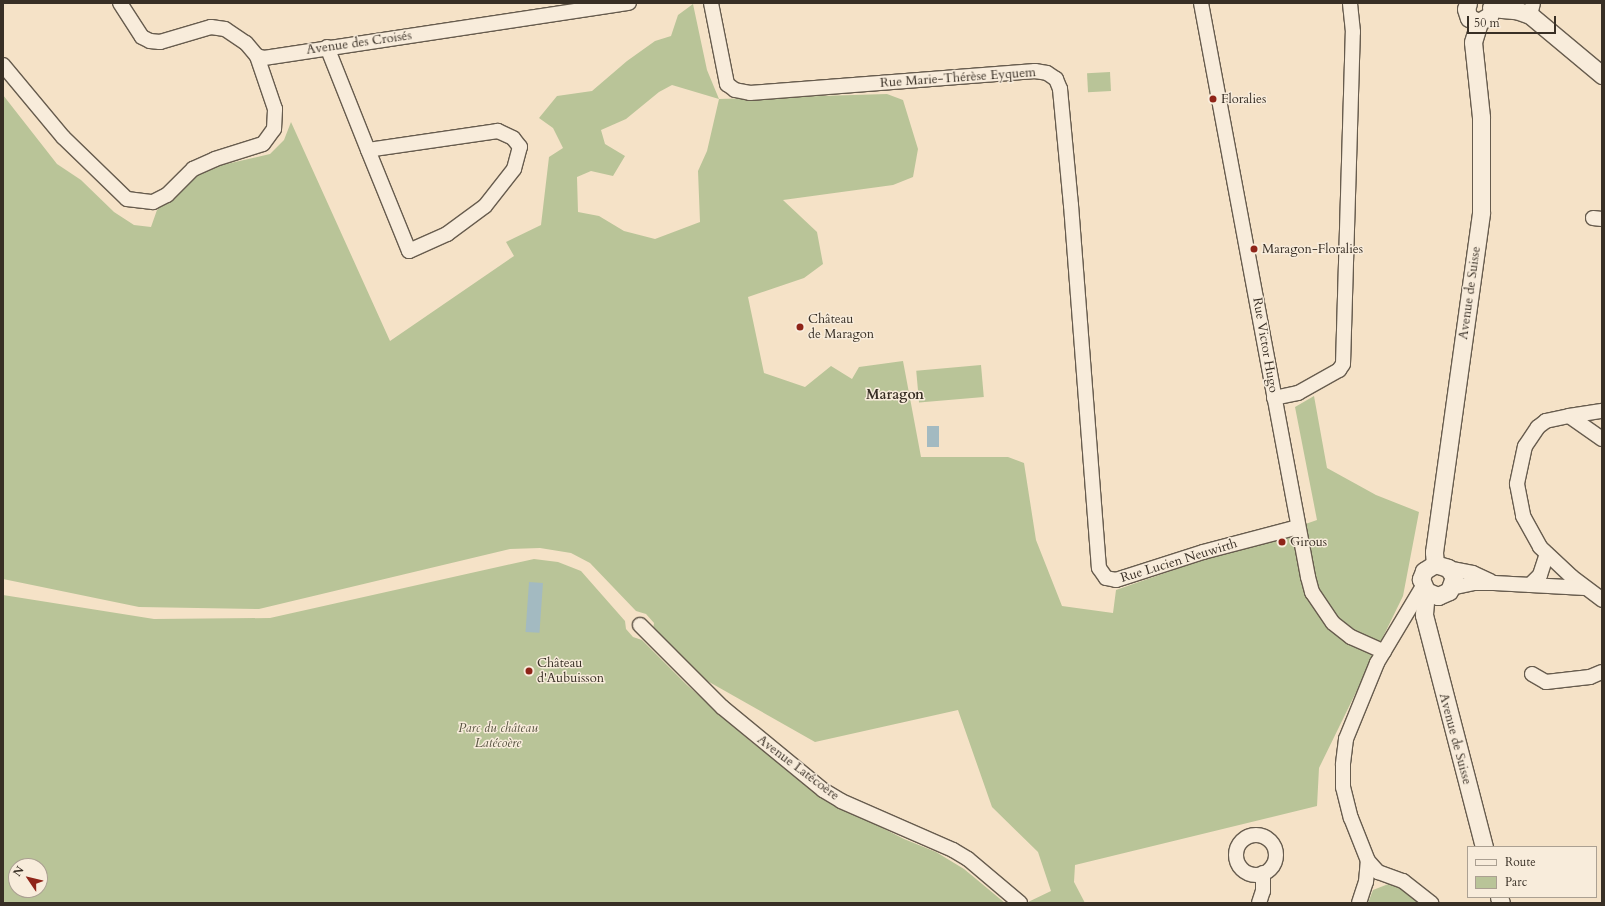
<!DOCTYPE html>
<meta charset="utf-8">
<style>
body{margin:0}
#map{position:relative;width:1605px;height:906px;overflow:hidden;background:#f5e2c7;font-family:Cardo,serif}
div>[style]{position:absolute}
.green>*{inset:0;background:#b9c498;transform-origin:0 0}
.water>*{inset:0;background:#a3bac1;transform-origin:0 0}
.roads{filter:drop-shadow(1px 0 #675c4e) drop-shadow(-1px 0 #675c4e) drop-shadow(0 1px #675c4e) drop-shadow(0 -1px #675c4e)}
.minor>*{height:14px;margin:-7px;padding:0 7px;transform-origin:7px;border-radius:7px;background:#f8ecdb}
.minor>.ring{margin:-7px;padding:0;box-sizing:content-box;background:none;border:14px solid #f8ecdb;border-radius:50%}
.tertiary>*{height:17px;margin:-8.5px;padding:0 8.5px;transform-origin:8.5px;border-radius:8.5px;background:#f8ecdb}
.dots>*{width:11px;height:11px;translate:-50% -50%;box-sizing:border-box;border:2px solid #f8ecdb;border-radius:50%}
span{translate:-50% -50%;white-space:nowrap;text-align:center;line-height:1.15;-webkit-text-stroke:3px #f8ecdb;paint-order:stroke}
.street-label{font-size:13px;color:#382f25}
.poi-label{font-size:13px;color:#382f25}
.left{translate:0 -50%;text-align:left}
.park-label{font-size:13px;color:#585442;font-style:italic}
.neighbourhood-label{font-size:14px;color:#382f25;font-weight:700}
.frame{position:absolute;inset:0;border:4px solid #382f25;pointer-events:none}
.legend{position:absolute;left:1467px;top:846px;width:130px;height:52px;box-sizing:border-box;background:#f8ecdb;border:1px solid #aba092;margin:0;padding:5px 7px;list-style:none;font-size:12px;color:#382f25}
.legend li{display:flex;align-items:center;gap:8px;height:20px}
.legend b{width:20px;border:1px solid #aba092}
.north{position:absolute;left:8px;top:858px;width:40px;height:40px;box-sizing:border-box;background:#f8ecdb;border:1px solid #aba092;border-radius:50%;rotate:305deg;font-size:11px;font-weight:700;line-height:16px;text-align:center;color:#382f25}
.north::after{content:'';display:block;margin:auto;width:14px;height:18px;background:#8f2418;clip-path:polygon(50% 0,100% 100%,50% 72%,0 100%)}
.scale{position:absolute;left:1467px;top:16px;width:89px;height:18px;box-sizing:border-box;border:2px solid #382f25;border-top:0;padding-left:5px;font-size:12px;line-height:14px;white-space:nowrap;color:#382f25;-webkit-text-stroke:3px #f8ecdb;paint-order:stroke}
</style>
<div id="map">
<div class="green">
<div style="clip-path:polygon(evenodd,693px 4px,707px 70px,719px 99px,887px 94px,903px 100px,918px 149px,913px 177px,893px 185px,783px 200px,817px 232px,823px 264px,804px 278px,748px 297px,764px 373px,805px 387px,831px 366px,852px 379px,859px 367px,903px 361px,921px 457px,1008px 457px,1024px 463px,1036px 540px,1062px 606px,1113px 613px,1116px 590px,1317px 520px,1295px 407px,1314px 396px,1327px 468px,1376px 495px,1419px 512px,1403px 596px,1319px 768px,1317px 806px,1075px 865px,1074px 882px,1085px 903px,1026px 903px,1051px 891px,1038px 852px,992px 807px,958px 710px,815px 742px,695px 674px,653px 629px,654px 623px,646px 614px,636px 611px,590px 563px,571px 553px,540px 548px,510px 549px,259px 609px,139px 607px,3px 579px,3px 95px,57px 164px,81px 180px,114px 212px,134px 225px,151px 227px,157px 210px,200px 170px,270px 154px,284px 140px,291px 122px,390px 341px,514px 256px,506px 242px,541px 225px,549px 157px,563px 148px,553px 128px,539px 118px,557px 96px,592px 91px,627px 61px,655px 41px,671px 36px,678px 15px,693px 4px,672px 85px,719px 99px,707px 151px,698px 171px,700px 222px,655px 239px,624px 231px,599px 216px,578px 212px,577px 177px,591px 171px,613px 176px,625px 156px,605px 144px,601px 130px,626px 119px,659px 92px,672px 85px)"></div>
<div style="left:1110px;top:72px;width:19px;height:23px;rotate:87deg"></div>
<div style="left:981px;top:365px;width:32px;height:65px;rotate:85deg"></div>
<div style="clip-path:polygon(evenodd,534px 559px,558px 562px,581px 571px,625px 621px,626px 629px,633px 637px,642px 640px,687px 685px,749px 740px,826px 799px,904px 839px,936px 852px,964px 869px,1005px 903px,3px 903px,3px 595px,154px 619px,270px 618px,534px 559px,16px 866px,40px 866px,40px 890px,16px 890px,16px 866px)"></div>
<div style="clip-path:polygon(1396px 881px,1421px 903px,1368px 903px,1373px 890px)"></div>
</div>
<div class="water">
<div style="left:939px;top:426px;width:21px;height:12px;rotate:90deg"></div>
<div style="left:529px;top:582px;width:14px;height:50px;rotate:4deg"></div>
</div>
<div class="roads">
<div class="minor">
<div style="left:120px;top:3px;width:40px;rotate:57.1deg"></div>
<div style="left:142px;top:37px;width:9px;rotate:27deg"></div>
<div style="left:150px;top:41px;width:10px;rotate:6deg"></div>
<div style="left:160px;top:42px;width:53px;rotate:-16.4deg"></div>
<div style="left:211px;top:27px;width:14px;rotate:8deg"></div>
<div style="left:225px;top:29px;width:25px;rotate:34deg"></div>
<div style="left:246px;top:43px;width:17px;rotate:50deg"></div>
<div style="left:257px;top:56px;width:7px;rotate:16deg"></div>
<div style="left:264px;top:58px;width:369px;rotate:-8.6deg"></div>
<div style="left:711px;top:3px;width:83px;rotate:78.8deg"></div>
<div style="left:727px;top:84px;width:10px;rotate:37deg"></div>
<div style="left:735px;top:90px;width:15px;rotate:11deg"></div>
<div style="left:750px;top:93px;width:286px;rotate:-4.4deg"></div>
<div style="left:1035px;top:71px;width:12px;rotate:9deg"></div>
<div style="left:1047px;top:73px;width:11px;rotate:34deg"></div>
<div style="left:1056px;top:79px;width:11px;rotate:68deg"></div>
<div style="left:1060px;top:89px;width:117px;rotate:84.6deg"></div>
<div style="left:1071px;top:205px;width:364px;rotate:85.6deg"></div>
<div style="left:1099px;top:568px;width:12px;rotate:55deg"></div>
<div style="left:1106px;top:578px;width:10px;rotate:11deg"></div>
<div style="left:1116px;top:580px;width:91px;rotate:-17.8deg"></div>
<div style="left:1203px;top:552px;width:98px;rotate:-14.7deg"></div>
<div style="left:1201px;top:3px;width:584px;rotate:79.44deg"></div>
<div style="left:1308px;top:577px;width:16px;rotate:75deg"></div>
<div style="left:1312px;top:592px;width:37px;rotate:56deg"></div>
<div style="left:1333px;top:623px;width:23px;rotate:38deg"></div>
<div style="left:1351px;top:637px;width:36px;rotate:24deg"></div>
<div style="left:1530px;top:15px;width:12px;rotate:-76deg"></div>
<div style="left:327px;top:47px;width:111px;rotate:68.3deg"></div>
<div style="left:368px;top:150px;width:109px;rotate:67.9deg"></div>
<div style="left:409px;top:251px;width:42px;rotate:-24.1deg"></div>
<div style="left:447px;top:234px;width:47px;rotate:-36.4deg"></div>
<div style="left:485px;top:206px;width:47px;rotate:-51.9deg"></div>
<div style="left:514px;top:169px;width:23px;rotate:-75deg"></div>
<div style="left:520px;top:147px;width:11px;rotate:-128deg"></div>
<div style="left:513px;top:138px;width:17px;rotate:-155deg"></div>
<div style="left:498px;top:131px;width:131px;rotate:171.7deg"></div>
<div style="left:3px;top:65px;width:94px;rotate:50.2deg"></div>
<div style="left:63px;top:137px;width:89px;rotate:44.1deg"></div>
<div style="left:127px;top:199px;width:26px;rotate:7deg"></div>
<div style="left:153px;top:202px;width:16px;rotate:-27deg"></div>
<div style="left:167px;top:195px;width:37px;rotate:-45deg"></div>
<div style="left:193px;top:169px;width:24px;rotate:-24deg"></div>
<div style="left:215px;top:159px;width:50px;rotate:-17.4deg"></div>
<div style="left:263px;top:144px;width:19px;rotate:-54deg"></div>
<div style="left:274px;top:129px;width:20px;rotate:-87deg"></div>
<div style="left:275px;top:109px;width:56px;rotate:-108.8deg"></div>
<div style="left:1593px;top:218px;width:9px;rotate:6deg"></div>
<div style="left:1274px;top:398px;width:25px;rotate:-12deg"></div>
<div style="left:1298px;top:393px;width:47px;rotate:-29.3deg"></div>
<div style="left:1339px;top:370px;width:7px;rotate:-56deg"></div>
<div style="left:1343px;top:364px;width:332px;rotate:-88.3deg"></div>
<div style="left:1353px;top:32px;width:29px;rotate:-96deg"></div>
<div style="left:1569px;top:416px;width:33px;rotate:-9deg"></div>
<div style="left:1602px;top:439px;width:40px;rotate:-145.1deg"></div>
<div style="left:1569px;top:416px;width:24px;rotate:168deg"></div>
<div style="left:1546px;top:421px;width:10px;rotate:143deg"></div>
<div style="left:1538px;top:427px;width:23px;rotate:124deg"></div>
<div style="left:1525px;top:446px;width:39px;rotate:102deg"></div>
<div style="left:1517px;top:484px;width:33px;rotate:79deg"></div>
<div style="left:1523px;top:516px;width:35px;rotate:61deg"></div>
<div style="left:1540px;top:547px;width:44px;rotate:43.2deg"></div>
<div style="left:1572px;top:577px;width:38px;rotate:37deg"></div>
<div style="left:1448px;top:568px;width:25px;rotate:11deg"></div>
<div style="left:1473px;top:573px;width:19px;rotate:25deg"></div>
<div style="left:1530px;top:585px;width:14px;rotate:-45deg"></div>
<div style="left:1540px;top:575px;width:22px;rotate:-72deg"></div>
<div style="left:1423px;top:586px;width:90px;rotate:120.9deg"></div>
<div style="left:1377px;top:663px;width:82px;rotate:112.2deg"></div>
<div style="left:1346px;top:739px;width:26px;rotate:97deg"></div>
<div style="left:1343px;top:765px;width:22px;rotate:90deg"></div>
<div style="left:1343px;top:787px;width:32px;rotate:76deg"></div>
<div style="left:1351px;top:818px;width:46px;rotate:68.4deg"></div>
<div style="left:1368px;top:861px;width:15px;rotate:48deg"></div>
<div style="left:1378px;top:872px;width:27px;rotate:20deg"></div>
<div style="left:1403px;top:881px;width:36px;rotate:38deg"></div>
<div style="left:1451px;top:588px;width:24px;rotate:-12deg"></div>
<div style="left:1474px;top:583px;width:20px"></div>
<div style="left:1494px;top:583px;width:91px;rotate:3.1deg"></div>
<div style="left:640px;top:625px;width:116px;rotate:45deg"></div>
<div style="left:722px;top:707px;width:131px;rotate:39.4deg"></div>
<div style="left:823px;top:790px;width:21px;rotate:31deg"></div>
<div style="left:841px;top:801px;width:122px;rotate:23.6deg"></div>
<div style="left:953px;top:850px;width:17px;rotate:31deg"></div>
<div style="left:968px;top:859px;width:68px;rotate:40.2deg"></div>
<div style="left:1532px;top:674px;width:16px;rotate:30deg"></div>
<div style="left:1546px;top:682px;width:44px;rotate:-6.5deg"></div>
<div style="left:1590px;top:677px;width:13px;rotate:-23deg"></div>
<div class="ring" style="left:1236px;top:835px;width:26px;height:26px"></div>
<div style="left:1259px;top:903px;width:13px;rotate:-72deg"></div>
<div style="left:1263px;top:891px;width:18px;rotate:-90deg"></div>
<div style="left:1359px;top:903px;width:22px;rotate:-72deg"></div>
<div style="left:1366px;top:882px;width:21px;rotate:-85deg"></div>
</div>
<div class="tertiary">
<div style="left:1468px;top:3px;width:6px;rotate:108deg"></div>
<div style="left:1466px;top:9px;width:9px;rotate:72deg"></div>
<div style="left:1469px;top:18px;width:11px;rotate:22deg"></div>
<div style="left:1479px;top:22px;width:12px;rotate:-31deg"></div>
<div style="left:1491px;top:8px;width:25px;rotate:5deg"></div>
<div style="left:1516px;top:10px;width:15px;rotate:20deg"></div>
<div style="left:1530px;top:15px;width:94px;rotate:39.8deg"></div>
<div style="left:1435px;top:564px;width:12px;rotate:-95deg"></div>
<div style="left:1434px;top:552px;width:343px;rotate:-82.1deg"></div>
<div style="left:1481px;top:212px;width:95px;rotate:-90deg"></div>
<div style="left:1481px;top:117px;width:75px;rotate:-96.1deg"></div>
<div style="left:1473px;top:42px;width:21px;rotate:-73deg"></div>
<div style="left:1426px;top:591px;width:13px;rotate:23deg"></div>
<div style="left:1438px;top:596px;width:12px;rotate:-24deg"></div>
<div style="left:1449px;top:591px;width:15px;rotate:-70deg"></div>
<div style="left:1454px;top:577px;width:11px;rotate:-124deg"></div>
<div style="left:1448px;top:568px;width:14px;rotate:-163deg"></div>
<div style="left:1435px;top:564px;width:13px;rotate:148deg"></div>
<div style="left:1424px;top:571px;width:9px;rotate:111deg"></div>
<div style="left:1421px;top:579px;width:13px;rotate:67deg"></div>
<div style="left:1426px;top:591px;width:24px;rotate:95deg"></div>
<div style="left:1424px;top:615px;width:240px;rotate:75.5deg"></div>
<div style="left:1499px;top:897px;width:6px;rotate:72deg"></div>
</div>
</div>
<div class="dots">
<div style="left:1213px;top:99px;background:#8f2418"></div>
<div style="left:1254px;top:249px;background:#8f2418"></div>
<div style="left:800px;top:327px;background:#8f2418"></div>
<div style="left:1282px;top:542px;background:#8f2418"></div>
<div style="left:529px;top:671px;background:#8f2418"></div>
</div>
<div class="street-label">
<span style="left:359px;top:43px;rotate:-8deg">Avenue des Croisés</span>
<span style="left:958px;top:78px;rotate:-4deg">Rue Marie-Thérèse Eyquem</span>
<span style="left:1470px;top:293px;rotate:-82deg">Avenue de Suisse</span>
<span style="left:1265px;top:345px;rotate:80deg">Rue Victor Hugo</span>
<span style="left:1179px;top:561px;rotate:-17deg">Rue Lucien Neuwirth</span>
<span style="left:1455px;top:739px;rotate:75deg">Avenue de Suisse</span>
<span style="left:798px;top:768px;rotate:37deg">Avenue Latécoère</span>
</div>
<div class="poi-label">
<span class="left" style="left:1221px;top:99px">Floralies</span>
<span class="left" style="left:1262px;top:249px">Maragon-Floralies</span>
<span class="left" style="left:808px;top:327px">Château<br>de Maragon</span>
<span class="left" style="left:1290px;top:542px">Girous</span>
<span class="left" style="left:537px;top:671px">Château<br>d'Aubuisson</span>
</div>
<div class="park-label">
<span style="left:498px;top:736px">Parc du château<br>Latécoère</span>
</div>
<div class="neighbourhood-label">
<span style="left:895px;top:395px">Maragon</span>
</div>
<div class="frame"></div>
<ul class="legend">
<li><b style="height:5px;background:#f8ecdb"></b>Route</li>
<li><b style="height:11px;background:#b9c498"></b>Parc</li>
</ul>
<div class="north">N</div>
<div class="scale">50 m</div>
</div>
